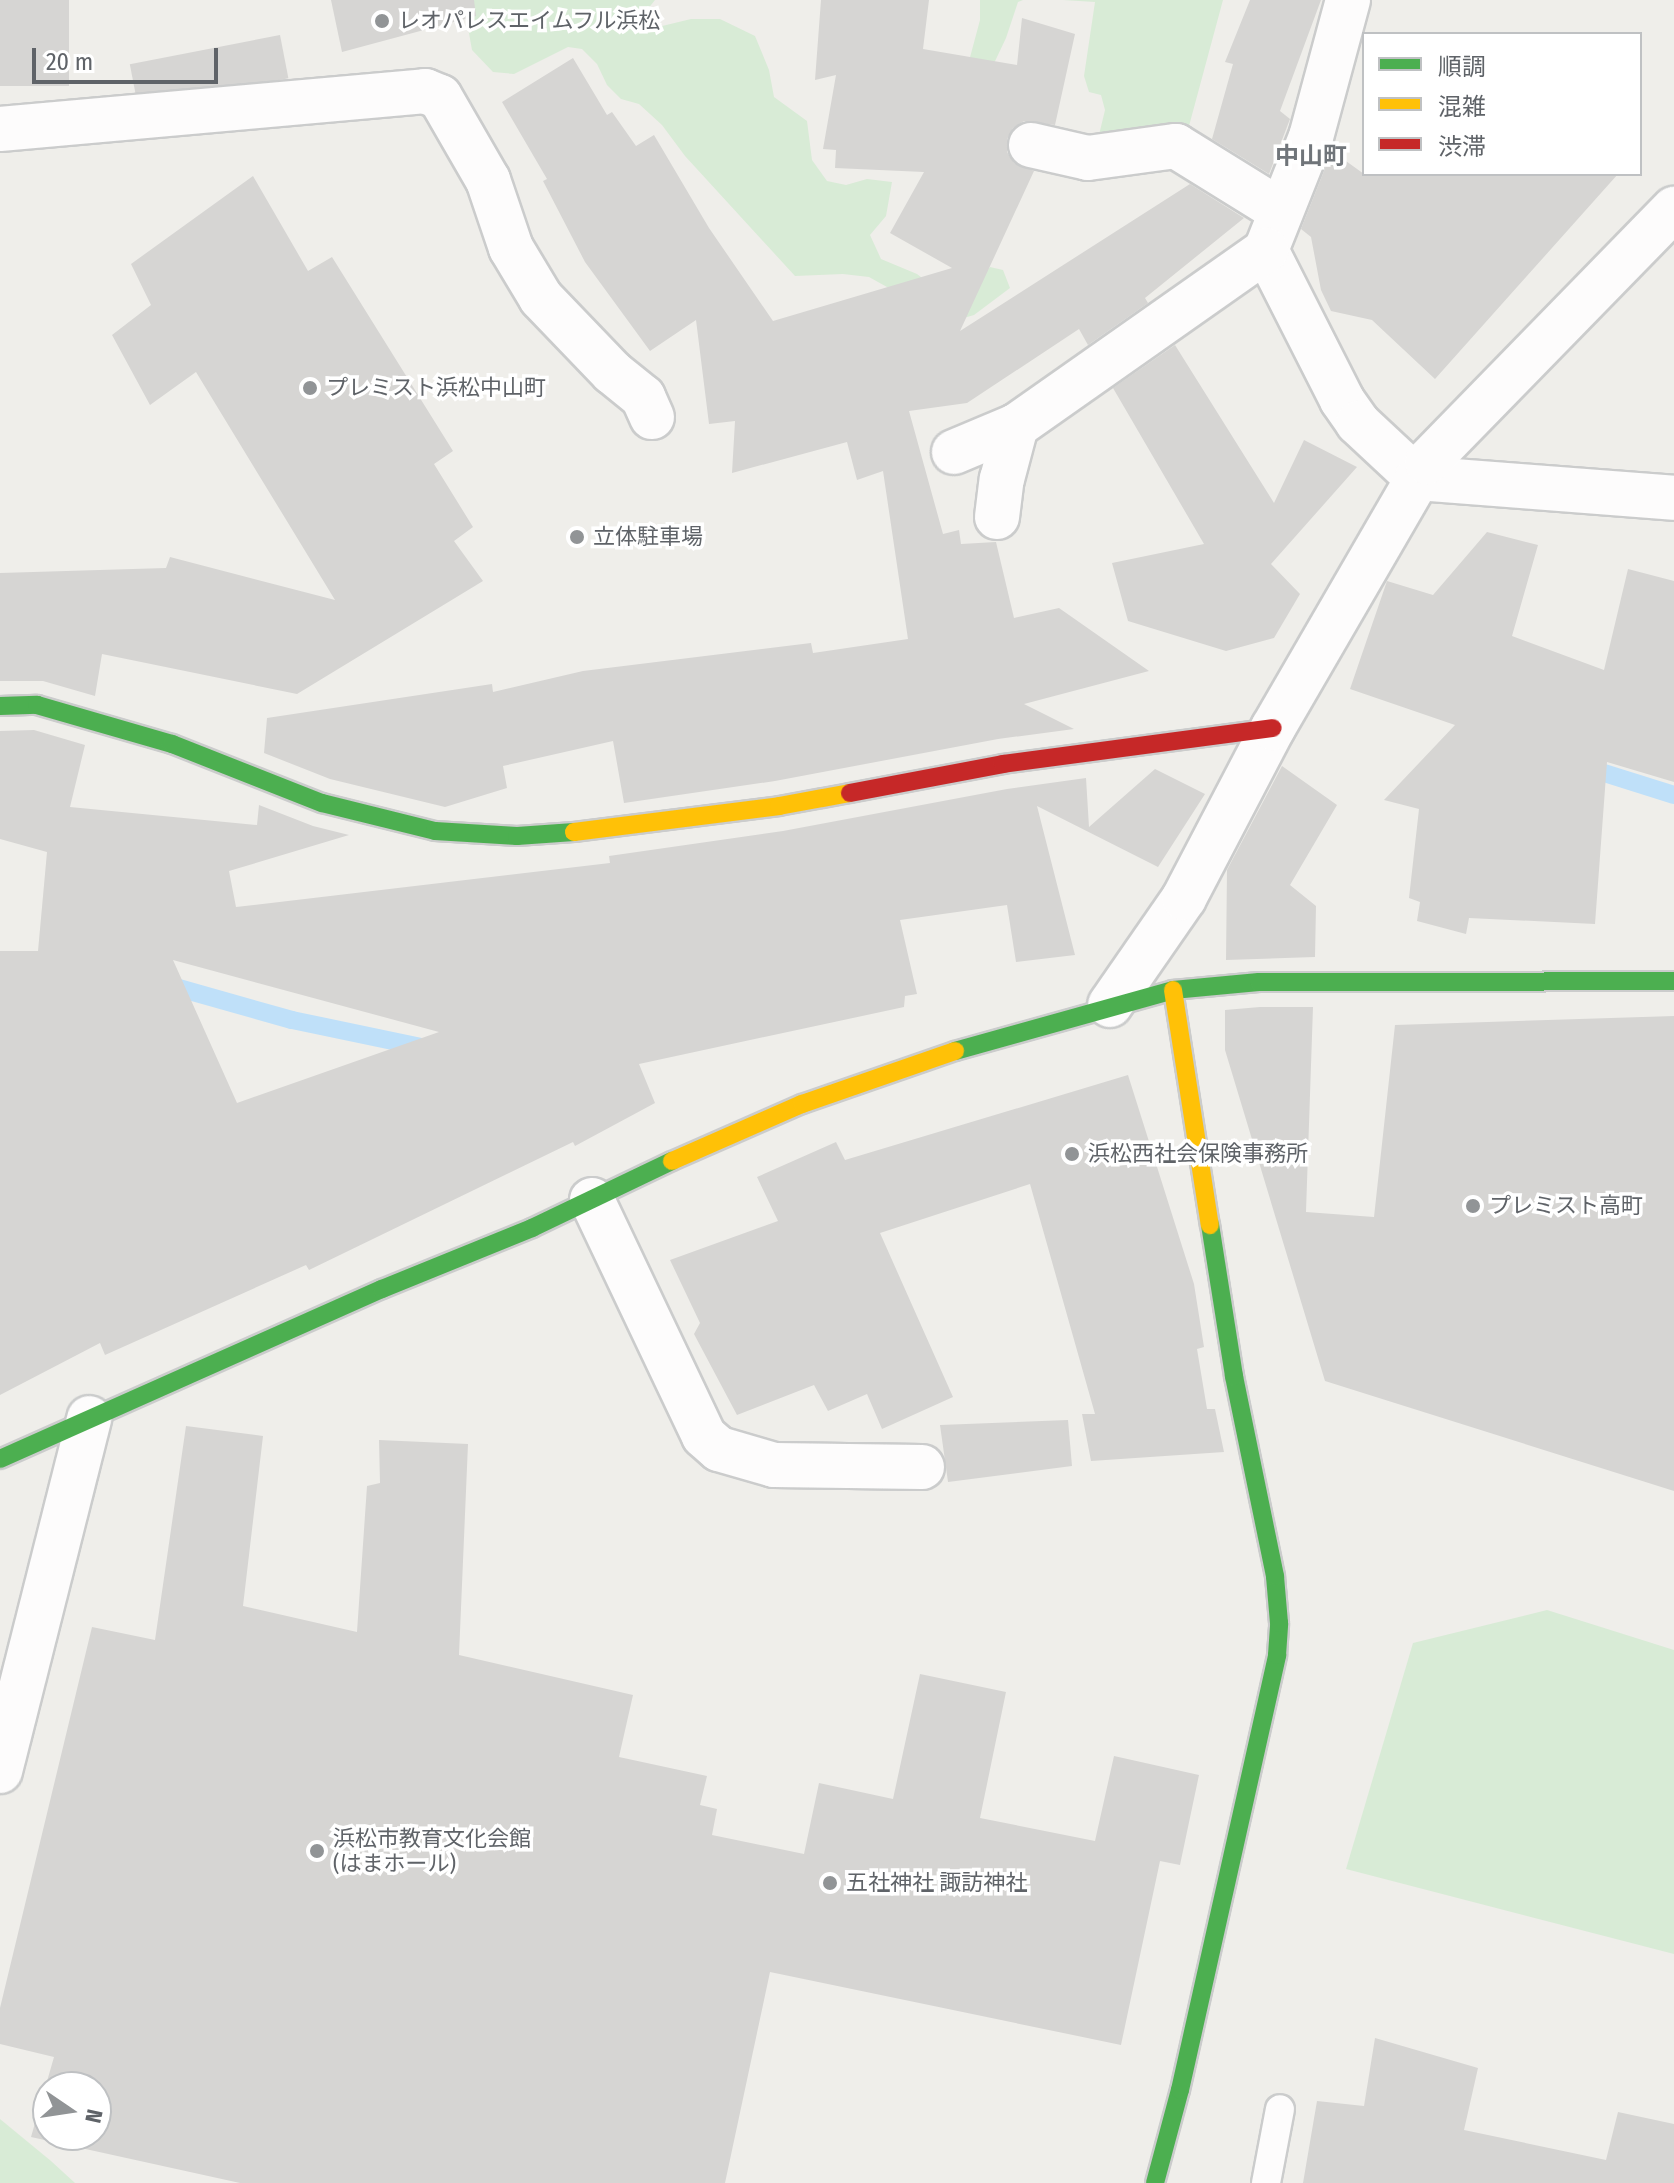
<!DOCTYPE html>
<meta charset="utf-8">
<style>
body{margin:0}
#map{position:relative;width:1674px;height:2183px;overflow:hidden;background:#efeeea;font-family:"Fira Sans Condensed","Noto Sans JP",sans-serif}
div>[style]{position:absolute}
.green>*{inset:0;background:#d8ebd6}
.stream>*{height:18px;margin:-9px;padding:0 9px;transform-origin:9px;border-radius:9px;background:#bfe0f9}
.building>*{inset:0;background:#d6d5d3;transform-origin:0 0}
.roads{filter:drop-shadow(2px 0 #cbcccc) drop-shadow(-2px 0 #cbcccc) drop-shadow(0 2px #cbcccc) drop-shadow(0 -2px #cbcccc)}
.lane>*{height:28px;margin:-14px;padding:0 14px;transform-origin:14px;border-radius:14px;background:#fdfcfc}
.street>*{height:44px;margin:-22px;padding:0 22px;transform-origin:22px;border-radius:22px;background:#fdfcfc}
.fast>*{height:18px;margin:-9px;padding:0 9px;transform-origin:9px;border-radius:9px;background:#4caf50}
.slow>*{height:18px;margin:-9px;padding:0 9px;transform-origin:9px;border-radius:9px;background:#ffc107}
.jam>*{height:18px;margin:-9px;padding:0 9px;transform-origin:9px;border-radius:9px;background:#c62828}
.dots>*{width:22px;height:22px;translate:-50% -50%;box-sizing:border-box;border:4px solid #fff;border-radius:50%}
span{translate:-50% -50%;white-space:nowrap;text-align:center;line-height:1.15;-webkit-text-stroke:7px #fff;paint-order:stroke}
.poi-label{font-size:22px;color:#5f6368}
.left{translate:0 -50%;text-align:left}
.neighbourhood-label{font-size:24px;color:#70757a;font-weight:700}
.legend{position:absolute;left:1362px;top:32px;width:280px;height:144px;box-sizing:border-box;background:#fff;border:2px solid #bfc1c3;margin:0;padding:10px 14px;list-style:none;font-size:24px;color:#5f6368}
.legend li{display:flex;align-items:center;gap:16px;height:40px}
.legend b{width:40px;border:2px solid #bfc1c3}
.north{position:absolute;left:32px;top:2071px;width:80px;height:80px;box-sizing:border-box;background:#fff;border:2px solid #bfc1c3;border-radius:50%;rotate:103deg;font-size:22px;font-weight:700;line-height:32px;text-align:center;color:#5f6368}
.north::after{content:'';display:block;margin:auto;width:28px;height:36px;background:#919496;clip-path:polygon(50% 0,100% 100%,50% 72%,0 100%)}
.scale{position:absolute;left:32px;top:48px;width:186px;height:36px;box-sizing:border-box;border:4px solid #5f6368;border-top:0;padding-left:10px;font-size:24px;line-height:28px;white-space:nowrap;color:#5f6368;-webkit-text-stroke:6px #fff;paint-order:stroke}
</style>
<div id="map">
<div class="green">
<div style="clip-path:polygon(463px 0,655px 0,643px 15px,654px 28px,691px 19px,720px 19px,755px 36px,769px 70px,774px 97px,807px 121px,812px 160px,827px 181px,846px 185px,867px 179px,892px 182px,886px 216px,870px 235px,881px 259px,917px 274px,939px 291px,977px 284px,990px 267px,1003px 270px,1010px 288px,974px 315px,950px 322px,869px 277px,843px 274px,795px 276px,685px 156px,662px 125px,639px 104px,621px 99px,607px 85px,597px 64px,582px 49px,568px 47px,514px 74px,493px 72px,472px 50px)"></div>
<div style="clip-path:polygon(980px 0,1023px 0,1018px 2px,1006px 38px,988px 76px,961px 91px,980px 20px)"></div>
<div style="clip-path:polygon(1063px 0,1223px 0,1189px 126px,1099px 135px,1105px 110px,1101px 95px,1089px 92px,1084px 76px,1095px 2px)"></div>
<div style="clip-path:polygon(1547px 1610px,1674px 1650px,1674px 1954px,1346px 1869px,1413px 1643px)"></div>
<div style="clip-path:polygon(0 2119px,51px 2161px,75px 2183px,0 2183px)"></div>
</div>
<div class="stream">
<div style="left:1585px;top:767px;width:93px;rotate:17.5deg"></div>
<div style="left:161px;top:983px;width:136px;rotate:15.8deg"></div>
<div style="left:292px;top:1020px;width:132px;rotate:11.8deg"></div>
</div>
<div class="building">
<div style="left:0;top:0;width:69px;height:86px"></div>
<div style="clip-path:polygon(331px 0,474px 0,476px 16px,342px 52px)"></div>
<div style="clip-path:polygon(821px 0,929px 0,923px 49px,1017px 65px,1022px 18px,1075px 34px,1055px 125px,1024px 121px,1013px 128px,1007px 139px,1007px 152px,1014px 163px,1034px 171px,960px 331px,1190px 184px,1244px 218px,1145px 298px,1148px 303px,1088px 345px,1079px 329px,967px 403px,909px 411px,943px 534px,959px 530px,961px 544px,996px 542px,1014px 618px,1059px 608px,1149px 671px,1024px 704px,1074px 729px,998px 739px,775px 781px,624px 803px,613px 741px,503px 766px,507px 788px,445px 807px,330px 779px,264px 753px,267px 718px,492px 684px,493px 692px,583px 671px,811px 643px,813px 653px,908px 639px,883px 471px,857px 480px,847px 442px,732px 473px,735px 421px,709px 424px,696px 320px,650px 351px,585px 262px,543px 181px,547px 179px,502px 102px,573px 58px,607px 115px,612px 112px,636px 146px,654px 135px,709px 228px,773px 321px,952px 268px,890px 233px,924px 172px,835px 168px,836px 150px,823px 149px,836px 75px,815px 80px)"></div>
<div style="clip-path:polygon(1250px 0,1321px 0,1280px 111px,1290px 119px,1269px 174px,1212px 139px,1233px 64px,1225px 62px)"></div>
<div style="left:280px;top:35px;width:44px;height:153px;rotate:79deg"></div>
<div style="clip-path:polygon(1332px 151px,1364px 174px,1618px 174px,1435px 379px,1372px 320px,1331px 311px,1321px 290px,1311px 237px,1301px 229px)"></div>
<div style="clip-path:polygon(253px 176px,308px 271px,332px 257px,453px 451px,434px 464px,473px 527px,454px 541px,483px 581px,297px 694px,102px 654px,95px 696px,43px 681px,0 681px,0 573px,166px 568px,170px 557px,335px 600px,196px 372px,150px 405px,112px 335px,151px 305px,131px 264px)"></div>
<div style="clip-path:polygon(1175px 345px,1274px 503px,1304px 440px,1357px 467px,1271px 564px,1300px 594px,1274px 638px,1226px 651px,1128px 621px,1112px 563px,1204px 544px,1113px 388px)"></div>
<div style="clip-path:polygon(1487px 532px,1538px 545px,1512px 636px,1604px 670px,1628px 569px,1674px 581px,1674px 782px,1607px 762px,1595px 924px,1469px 918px,1466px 934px,1417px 921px,1420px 902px,1409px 898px,1419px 809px,1384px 800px,1455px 725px,1350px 689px,1387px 581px,1433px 595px)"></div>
<div style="clip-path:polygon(evenodd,34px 730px,85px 745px,70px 807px,257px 825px,259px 805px,313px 826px,349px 835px,229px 871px,236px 907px,610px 863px,609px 856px,783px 831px,1007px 789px,1086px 778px,1089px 827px,1155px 769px,1205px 794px,1158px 867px,1037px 806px,1075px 955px,1016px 962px,1007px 905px,900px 920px,917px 994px,905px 996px,904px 1007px,639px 1064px,655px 1103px,575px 1146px,573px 1142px,309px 1270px,306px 1265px,105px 1355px,100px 1343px,0 1395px,0 951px,38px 951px,47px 852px,0 839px,0 731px,34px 730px,173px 960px,439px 1032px,237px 1103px,173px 960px)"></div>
<div style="clip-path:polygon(1282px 766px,1337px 805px,1290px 885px,1316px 906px,1315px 957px,1226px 960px,1227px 870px)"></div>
<div style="clip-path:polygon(1260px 1007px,1313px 1007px,1306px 1212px,1374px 1217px,1395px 1025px,1674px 1016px,1674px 1491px,1325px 1381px,1225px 1050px,1225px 1010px)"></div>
<div style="clip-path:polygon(1128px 1075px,1194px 1284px,1204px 1347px,1197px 1349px,1207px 1409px,1215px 1409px,1224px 1452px,1091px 1461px,1082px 1414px,1095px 1414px,1030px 1184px,880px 1233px,953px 1397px,882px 1429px,867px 1394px,828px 1411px,814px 1385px,737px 1415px,694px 1334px,700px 1323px,670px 1260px,778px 1221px,757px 1177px,836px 1142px,845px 1160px)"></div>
<div style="clip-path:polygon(1068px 1420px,1072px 1466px,948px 1482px,940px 1425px)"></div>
<div style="clip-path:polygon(evenodd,186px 1426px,263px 1436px,243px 1606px,357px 1632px,367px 1486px,380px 1483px,379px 1440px,468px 1444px,459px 1655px,633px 1695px,619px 1757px,707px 1776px,700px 1805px,717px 1809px,712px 1835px,804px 1854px,819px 1783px,893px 1799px,920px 1674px,1006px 1692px,980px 1818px,1095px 1841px,1114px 1756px,1199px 1775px,1180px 1865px,1160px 1861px,1121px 2045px,770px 1972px,725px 2183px,240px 2183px,31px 2137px,54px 2057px,0 2044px,0 2008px,92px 1627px,155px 1640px,186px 1426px,48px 2087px,96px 2087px,96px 2135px,48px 2135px,48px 2087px)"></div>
<div style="clip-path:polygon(1375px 2038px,1478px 2068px,1464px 2130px,1606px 2160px,1618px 2112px,1674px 2124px,1674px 2183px,1303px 2183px,1317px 2101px,1364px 2106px)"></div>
</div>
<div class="roads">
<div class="lane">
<div style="left:1266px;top:2183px;width:75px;rotate:-79.3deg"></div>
</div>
<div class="street">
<div style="left:1348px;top:0;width:142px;rotate:105.1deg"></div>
<div style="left:1311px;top:137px;width:122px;rotate:111.7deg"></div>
<div style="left:1266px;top:250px;width:168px;rotate:63.1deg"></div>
<div style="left:1342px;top:400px;width:28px;rotate:55deg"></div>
<div style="left:1358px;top:423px;width:81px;rotate:43deg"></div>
<div style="left:1417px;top:478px;width:258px;rotate:4.4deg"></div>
<div style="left:0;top:129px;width:427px;rotate:-5.1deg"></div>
<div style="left:425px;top:91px;width:16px;rotate:22deg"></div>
<div style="left:440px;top:97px;width:96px;rotate:60deg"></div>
<div style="left:488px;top:180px;width:72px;rotate:71.3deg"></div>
<div style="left:511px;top:248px;width:58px;rotate:59deg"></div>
<div style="left:541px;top:298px;width:103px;rotate:46.2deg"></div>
<div style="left:612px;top:372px;width:40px;rotate:39deg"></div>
<div style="left:643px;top:397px;width:22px;rotate:66deg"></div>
<div style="left:1031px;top:145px;width:58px;rotate:12.8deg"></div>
<div style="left:1088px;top:158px;width:89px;rotate:-7.8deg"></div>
<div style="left:1176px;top:146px;width:123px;rotate:31.8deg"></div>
<div style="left:954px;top:452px;width:67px;rotate:-22.8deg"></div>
<div style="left:1016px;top:426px;width:306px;rotate:-35.1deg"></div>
<div style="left:997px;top:517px;width:38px;rotate:-83deg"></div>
<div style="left:1002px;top:479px;width:55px;rotate:-75.2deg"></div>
<div style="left:1110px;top:1005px;width:130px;rotate:-55.3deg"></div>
<div style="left:1184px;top:898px;width:192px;rotate:-62.4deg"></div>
<div style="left:1273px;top:728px;width:307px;rotate:-59.9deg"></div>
<div style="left:1427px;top:462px;width:354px;rotate:-45.7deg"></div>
<div style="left:592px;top:1200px;width:261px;rotate:64.6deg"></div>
<div style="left:704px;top:1436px;width:20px;rotate:41deg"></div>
<div style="left:719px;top:1449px;width:57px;rotate:16.2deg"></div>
<div style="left:774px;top:1465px;width:148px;rotate:0.8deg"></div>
<div style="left:0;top:1771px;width:364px;rotate:-75.8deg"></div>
</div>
<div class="fast">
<div style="left:0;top:706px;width:37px;rotate:-2deg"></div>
<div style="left:37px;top:705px;width:141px;rotate:16.1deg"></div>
<div style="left:172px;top:744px;width:161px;rotate:21.5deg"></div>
<div style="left:322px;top:803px;width:116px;rotate:13.9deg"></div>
<div style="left:435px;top:831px;width:82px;rotate:3.5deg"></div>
<div style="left:517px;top:836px;width:57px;rotate:-4deg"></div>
<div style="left:955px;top:1051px;width:226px;rotate:-15.6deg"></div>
<div style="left:1173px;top:990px;width:86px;rotate:-5.3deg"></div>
<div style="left:1259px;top:982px;width:415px;rotate:-0.1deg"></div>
<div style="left:0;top:1459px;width:418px;rotate:-24deg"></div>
<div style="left:382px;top:1289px;width:162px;rotate:-22.1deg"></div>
<div style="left:532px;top:1228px;width:155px;rotate:-25.6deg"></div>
<div style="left:1155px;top:2183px;width:96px;rotate:-75deg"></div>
<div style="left:1180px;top:2090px;width:446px;rotate:-77.4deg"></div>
<div style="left:1277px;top:1655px;width:32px;rotate:-86deg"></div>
<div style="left:1279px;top:1623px;width:47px;rotate:-94.9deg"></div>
<div style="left:1275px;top:1576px;width:204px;rotate:-101.6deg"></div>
<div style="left:1234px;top:1376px;width:153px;rotate:-99deg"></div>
</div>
<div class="slow">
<div style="left:574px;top:832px;width:207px;rotate:-7.2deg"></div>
<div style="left:779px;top:806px;width:72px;rotate:-10.4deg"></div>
<div style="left:1173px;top:990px;width:238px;rotate:81.1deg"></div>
<div style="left:672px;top:1161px;width:142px;rotate:-23.7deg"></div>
<div style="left:802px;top:1104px;width:162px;rotate:-19.1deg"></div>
</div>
<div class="jam">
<div style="left:850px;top:793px;width:156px;rotate:-10.7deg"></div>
<div style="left:1003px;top:764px;width:272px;rotate:-7.6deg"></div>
</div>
</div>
<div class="dots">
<div style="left:382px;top:21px;background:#919496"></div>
<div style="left:310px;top:388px;background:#919496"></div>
<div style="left:577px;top:537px;background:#919496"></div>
<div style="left:1072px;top:1154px;background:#919496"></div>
<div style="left:1473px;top:1206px;background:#919496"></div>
<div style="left:317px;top:1851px;background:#919496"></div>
<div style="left:830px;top:1883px;background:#919496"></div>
</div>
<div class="poi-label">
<span class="left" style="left:398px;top:21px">レオパレスエイムフル浜松</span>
<span class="left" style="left:326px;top:388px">プレミスト浜松中山町</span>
<span class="left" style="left:593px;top:537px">立体駐車場</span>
<span class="left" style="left:1088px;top:1154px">浜松西社会保険事務所</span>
<span class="left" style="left:1489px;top:1206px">プレミスト高町</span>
<span class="left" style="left:333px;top:1851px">浜松市教育文化会館<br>(はまホール)</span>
<span class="left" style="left:846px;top:1883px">五社神社 諏訪神社</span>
</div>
<div class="neighbourhood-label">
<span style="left:1311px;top:157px">中山町</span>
</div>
<ul class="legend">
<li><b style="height:10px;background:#4caf50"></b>順調</li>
<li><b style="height:10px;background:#ffc107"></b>混雑</li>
<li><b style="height:10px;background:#c62828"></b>渋滞</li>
</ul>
<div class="north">N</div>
<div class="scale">20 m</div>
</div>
